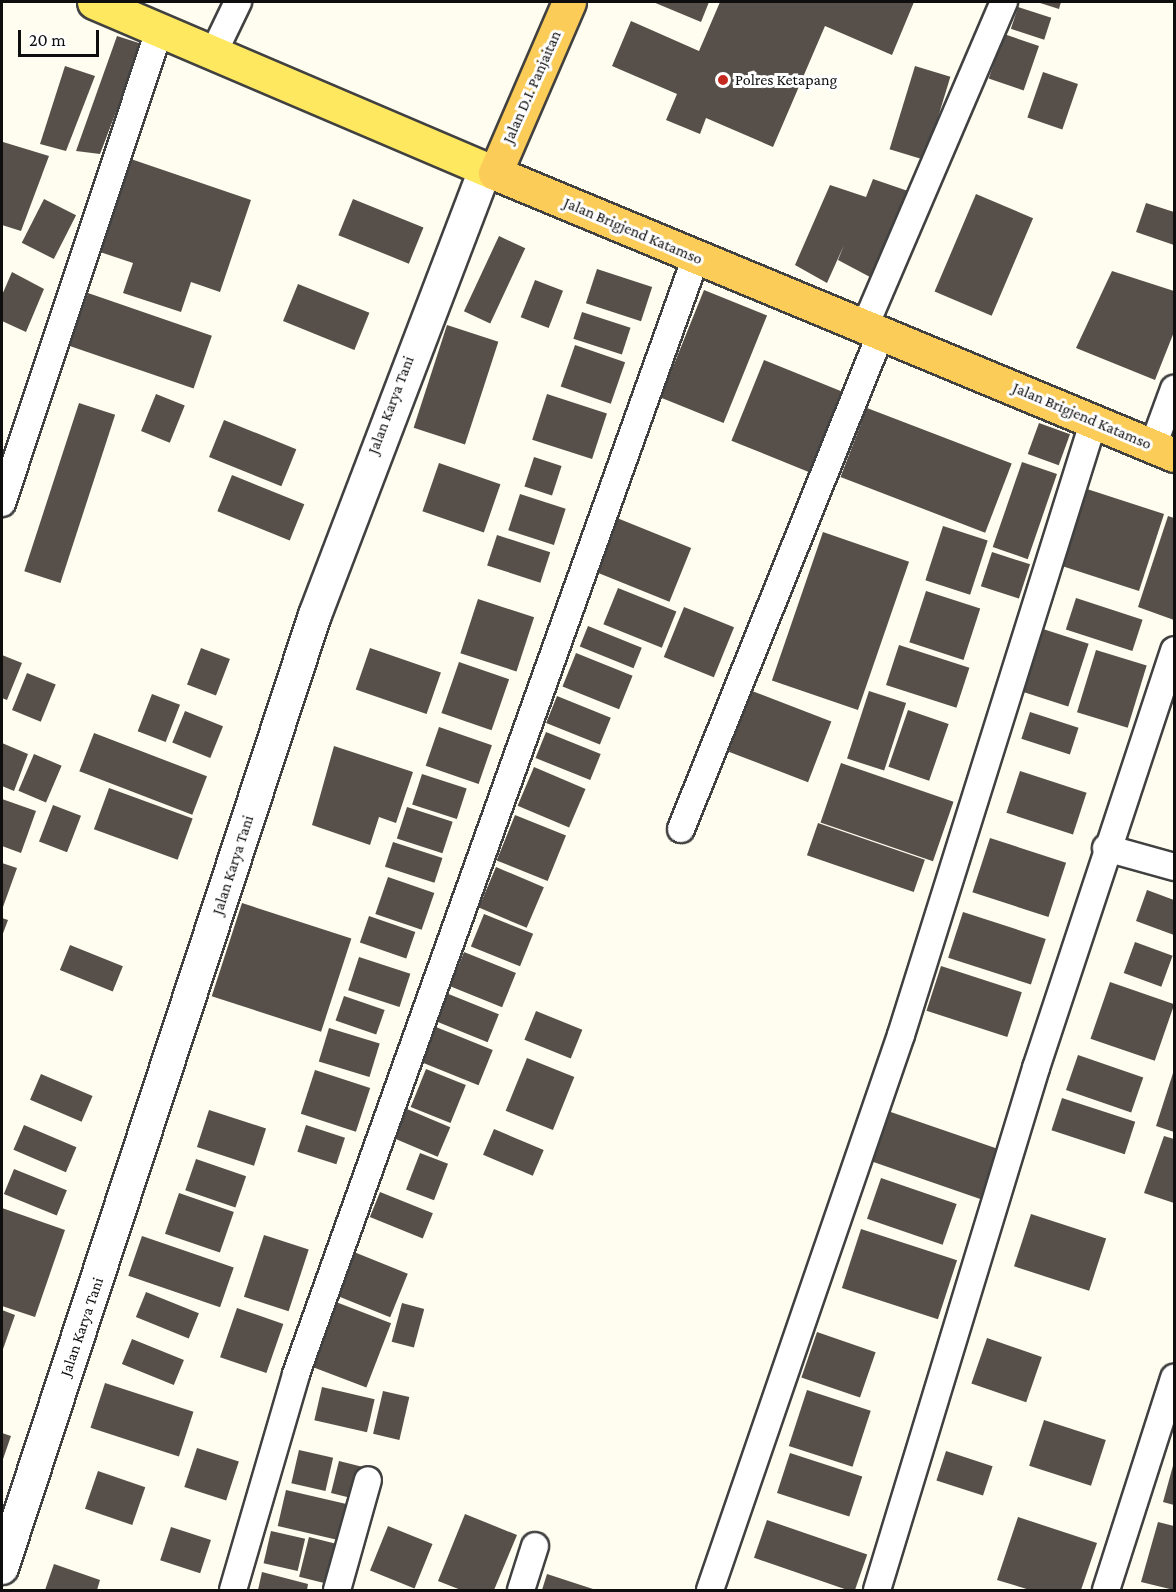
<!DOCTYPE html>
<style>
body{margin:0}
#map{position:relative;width:1176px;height:1592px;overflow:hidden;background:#fffdef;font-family:"Crimson Pro",serif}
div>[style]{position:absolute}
.building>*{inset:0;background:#57504a;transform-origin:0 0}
.roads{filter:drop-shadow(2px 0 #414141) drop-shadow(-2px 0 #414141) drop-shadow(0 2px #414141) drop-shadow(0 -2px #414141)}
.minor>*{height:26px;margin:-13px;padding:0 13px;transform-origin:13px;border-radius:13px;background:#fff}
.tertiary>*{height:32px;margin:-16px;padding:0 16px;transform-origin:16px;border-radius:16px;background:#fff}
.primary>*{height:33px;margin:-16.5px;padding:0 16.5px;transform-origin:16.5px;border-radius:16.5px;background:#fee85f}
.trunk>*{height:33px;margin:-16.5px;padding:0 16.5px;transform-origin:16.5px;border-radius:16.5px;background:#fccc58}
.dots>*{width:16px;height:16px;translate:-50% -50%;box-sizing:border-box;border:3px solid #fff;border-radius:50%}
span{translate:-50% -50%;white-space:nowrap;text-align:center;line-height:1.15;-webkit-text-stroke:6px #fff;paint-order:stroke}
.poi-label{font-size:16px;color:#0e0e0e}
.left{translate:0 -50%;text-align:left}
.street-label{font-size:16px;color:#0e0e0e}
.frame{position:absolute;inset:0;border:3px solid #0e0e0e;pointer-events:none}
.scale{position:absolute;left:18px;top:30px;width:81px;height:27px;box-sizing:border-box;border:3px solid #0e0e0e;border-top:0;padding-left:8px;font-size:18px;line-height:21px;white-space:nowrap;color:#0e0e0e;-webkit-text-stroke:4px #fff;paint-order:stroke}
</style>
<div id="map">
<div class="building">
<div style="clip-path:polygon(653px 2px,709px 2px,701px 22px)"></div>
<div style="clip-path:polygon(720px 2px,914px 2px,892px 55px,825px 26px,773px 147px,706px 118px,700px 134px,666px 120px,677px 94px,612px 66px,631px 21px,699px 51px)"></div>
<div style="clip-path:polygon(1037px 2px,1061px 2px,1059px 9px)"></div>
<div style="left:1018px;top:7px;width:35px;height:23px;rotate:18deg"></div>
<div style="left:1004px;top:34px;width:37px;height:47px;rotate:19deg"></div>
<div style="clip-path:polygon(117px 36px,142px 44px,100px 154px,76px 151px)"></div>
<div style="clip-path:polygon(65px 66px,95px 76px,66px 151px,40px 144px)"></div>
<div style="left:915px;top:66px;width:37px;height:87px;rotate:17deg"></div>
<div style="left:1043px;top:72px;width:37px;height:48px;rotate:19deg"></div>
<div style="clip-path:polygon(3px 142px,49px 156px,21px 231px,2px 225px)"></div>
<div style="clip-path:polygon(125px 157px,251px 200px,220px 292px,191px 282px,181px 312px,123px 293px,133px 263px,94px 250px)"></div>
<div style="clip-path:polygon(873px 179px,908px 191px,870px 277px,838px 260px,844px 245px,827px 283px,795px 265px,830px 185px,866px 197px)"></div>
<div style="left:976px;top:194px;width:62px;height:106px;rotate:23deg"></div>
<div style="left:44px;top:199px;width:36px;height:49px;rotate:27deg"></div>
<div style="left:353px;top:199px;width:76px;height:39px;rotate:22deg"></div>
<div style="clip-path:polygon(1146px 203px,1174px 212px,1174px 245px,1136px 232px)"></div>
<div style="left:499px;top:236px;width:29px;height:83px;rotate:25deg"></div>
<div style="left:597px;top:269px;width:58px;height:36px;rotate:18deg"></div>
<div style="clip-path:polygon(1112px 271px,1174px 291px,1174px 332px,1155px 380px,1076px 348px)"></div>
<div style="clip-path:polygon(12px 272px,44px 289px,26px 332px,2px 321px,2px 295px)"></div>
<div style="left:535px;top:280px;width:30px;height:40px;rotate:21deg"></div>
<div style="left:298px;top:284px;width:77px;height:40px;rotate:22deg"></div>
<div style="left:704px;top:290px;width:68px;height:116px;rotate:22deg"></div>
<div style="left:88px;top:293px;width:131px;height:56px;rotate:19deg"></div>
<div style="left:582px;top:312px;width:51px;height:28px;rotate:18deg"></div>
<div style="left:447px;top:325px;width:54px;height:108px;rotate:18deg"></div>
<div style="left:575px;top:345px;width:53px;height:44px;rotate:19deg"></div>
<div style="left:764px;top:360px;width:90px;height:87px;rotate:22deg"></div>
<div style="left:156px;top:394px;width:31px;height:40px;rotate:22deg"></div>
<div style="left:547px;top:394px;width:63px;height:48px;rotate:18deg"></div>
<div style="left:79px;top:403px;width:38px;height:177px;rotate:18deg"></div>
<div style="left:867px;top:408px;width:155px;height:74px;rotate:21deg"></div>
<div style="left:224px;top:420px;width:78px;height:40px;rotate:22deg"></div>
<div style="left:1039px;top:423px;width:33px;height:33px;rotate:20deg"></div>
<div style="left:534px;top:457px;width:29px;height:31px;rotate:18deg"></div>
<div style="left:1022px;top:462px;width:37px;height:90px;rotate:19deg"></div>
<div style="left:439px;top:463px;width:65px;height:51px;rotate:19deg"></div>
<div style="left:232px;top:475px;width:78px;height:39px;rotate:22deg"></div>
<div style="left:1087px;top:489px;width:81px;height:81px;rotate:18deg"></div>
<div style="left:520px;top:494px;width:48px;height:38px;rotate:18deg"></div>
<div style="clip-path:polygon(1168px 516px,1174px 518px,1174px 620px,1138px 607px)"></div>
<div style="left:617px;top:518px;width:80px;height:58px;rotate:22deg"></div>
<div style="left:943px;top:526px;width:47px;height:57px;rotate:18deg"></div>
<div style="left:823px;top:532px;width:91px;height:157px;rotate:19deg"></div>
<div style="left:497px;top:535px;width:56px;height:32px;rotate:18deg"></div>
<div style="left:992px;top:552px;width:40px;height:36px;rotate:18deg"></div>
<div style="left:618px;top:588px;width:63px;height:39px;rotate:22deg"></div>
<div style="left:926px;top:591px;width:57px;height:54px;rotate:18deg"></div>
<div style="left:1076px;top:598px;width:70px;height:33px;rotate:18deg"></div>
<div style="left:478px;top:599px;width:59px;height:57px;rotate:18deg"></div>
<div style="left:684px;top:607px;width:54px;height:54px;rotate:22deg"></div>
<div style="left:588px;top:626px;width:58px;height:22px;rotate:22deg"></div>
<div style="left:1043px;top:629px;width:48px;height:66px;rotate:18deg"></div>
<div style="left:899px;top:645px;width:74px;height:42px;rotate:18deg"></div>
<div style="left:201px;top:648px;width:31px;height:39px;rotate:21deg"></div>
<div style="left:370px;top:648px;width:75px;height:44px;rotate:19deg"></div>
<div style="left:1096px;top:650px;width:53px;height:65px;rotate:17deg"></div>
<div style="left:576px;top:653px;width:61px;height:36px;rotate:22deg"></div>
<div style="clip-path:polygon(2px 655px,22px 663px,7px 700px,2px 698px)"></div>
<div style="left:459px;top:662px;width:53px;height:54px;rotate:19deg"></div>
<div style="left:27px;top:673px;width:31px;height:40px;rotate:22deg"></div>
<div style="left:752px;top:691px;width:85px;height:65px;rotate:21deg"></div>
<div style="left:869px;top:691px;width:39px;height:71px;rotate:18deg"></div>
<div style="left:152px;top:694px;width:30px;height:40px;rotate:21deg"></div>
<div style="left:557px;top:696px;width:58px;height:29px;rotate:22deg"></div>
<div style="left:908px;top:710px;width:43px;height:60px;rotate:19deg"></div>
<div style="left:185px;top:711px;width:41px;height:34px;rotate:22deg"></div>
<div style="left:1030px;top:712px;width:51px;height:28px;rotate:18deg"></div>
<div style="left:439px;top:727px;width:56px;height:41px;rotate:19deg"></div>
<div style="left:546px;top:732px;width:59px;height:28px;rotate:22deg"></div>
<div style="left:94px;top:733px;width:121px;height:41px;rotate:21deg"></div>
<div style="clip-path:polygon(2px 743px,28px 754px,14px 791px,2px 786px)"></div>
<div style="clip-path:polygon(334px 746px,413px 772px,396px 823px,379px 817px,370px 845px,312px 825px)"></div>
<div style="left:34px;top:754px;width:30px;height:40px;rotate:23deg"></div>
<div style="left:841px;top:763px;width:119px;height:63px;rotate:19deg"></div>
<div style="left:534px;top:767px;width:56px;height:42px;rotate:23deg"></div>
<div style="left:1020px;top:771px;width:70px;height:44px;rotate:18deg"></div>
<div style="left:422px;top:774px;width:47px;height:32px;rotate:18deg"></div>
<div style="left:109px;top:788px;width:89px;height:44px;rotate:20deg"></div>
<div style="clip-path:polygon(2px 799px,36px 811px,21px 853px,2px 846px)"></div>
<div style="left:53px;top:805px;width:30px;height:39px;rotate:21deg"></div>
<div style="left:407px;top:807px;width:48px;height:33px;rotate:18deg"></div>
<div style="left:515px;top:815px;width:55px;height:49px;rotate:22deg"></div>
<div style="left:818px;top:823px;width:113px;height:34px;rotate:19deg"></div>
<div style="left:990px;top:838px;width:80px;height:57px;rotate:18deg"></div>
<div style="left:393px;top:842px;width:52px;height:26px;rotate:18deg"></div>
<div style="clip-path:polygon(2px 863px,17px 868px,3px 907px,2px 906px)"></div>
<div style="left:496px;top:867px;width:52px;height:44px;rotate:23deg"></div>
<div style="left:388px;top:877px;width:49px;height:39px;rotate:19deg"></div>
<div style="clip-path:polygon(1147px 890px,1174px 900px,1174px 935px,1136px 921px)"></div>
<div style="left:242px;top:903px;width:115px;height:98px;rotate:18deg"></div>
<div style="left:963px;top:912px;width:87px;height:48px;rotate:18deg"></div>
<div style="left:484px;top:914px;width:53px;height:35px;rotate:22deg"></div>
<div style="left:369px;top:916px;width:49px;height:28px;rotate:19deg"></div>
<div style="clip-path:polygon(2px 918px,8px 920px,2px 936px)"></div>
<div style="left:1135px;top:942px;width:40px;height:33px;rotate:20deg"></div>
<div style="left:70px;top:945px;width:57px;height:27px;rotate:22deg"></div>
<div style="left:464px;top:952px;width:56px;height:37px;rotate:22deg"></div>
<div style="left:359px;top:957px;width:54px;height:35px;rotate:18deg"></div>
<div style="left:941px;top:966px;width:85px;height:47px;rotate:18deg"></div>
<div style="left:1110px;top:982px;width:68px;height:60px;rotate:19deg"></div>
<div style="left:446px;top:993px;width:57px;height:30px;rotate:22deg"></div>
<div style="left:344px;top:996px;width:43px;height:26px;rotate:19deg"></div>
<div style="left:536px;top:1011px;width:50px;height:31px;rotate:22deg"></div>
<div style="left:426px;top:1023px;width:72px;height:38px;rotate:22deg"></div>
<div style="left:329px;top:1028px;width:53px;height:35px;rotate:17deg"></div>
<div style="left:1078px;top:1055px;width:69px;height:37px;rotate:19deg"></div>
<div style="left:527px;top:1058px;width:51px;height:57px;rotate:22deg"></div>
<div style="left:426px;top:1069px;width:43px;height:41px;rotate:22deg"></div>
<div style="left:315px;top:1070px;width:58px;height:46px;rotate:18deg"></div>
<div style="clip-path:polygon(1174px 1070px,1174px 1132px,1156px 1126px)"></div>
<div style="left:41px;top:1074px;width:56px;height:28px;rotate:23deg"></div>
<div style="left:1062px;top:1098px;width:77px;height:34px;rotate:18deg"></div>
<div style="left:407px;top:1109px;width:47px;height:32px;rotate:23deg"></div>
<div style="left:882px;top:1109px;width:126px;height:53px;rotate:19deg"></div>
<div style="left:209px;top:1110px;width:60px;height:39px;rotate:18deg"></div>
<div style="left:24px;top:1125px;width:57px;height:27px;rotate:23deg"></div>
<div style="left:306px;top:1125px;width:41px;height:28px;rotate:18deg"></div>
<div style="left:494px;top:1129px;width:54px;height:28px;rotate:23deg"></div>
<div style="clip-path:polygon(1164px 1136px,1174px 1139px,1174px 1203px,1144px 1193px)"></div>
<div style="left:420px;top:1153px;width:30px;height:39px;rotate:21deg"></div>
<div style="left:196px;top:1159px;width:53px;height:33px;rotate:19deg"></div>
<div style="left:14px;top:1169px;width:57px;height:27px;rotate:22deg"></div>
<div style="left:881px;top:1178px;width:80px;height:43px;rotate:19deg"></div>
<div style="left:380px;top:1192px;width:57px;height:27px;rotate:22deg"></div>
<div style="left:179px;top:1193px;width:58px;height:43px;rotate:19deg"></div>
<div style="clip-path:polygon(2px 1208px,65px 1230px,35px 1317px,2px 1306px)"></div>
<div style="left:1031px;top:1214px;width:79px;height:55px;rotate:18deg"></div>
<div style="left:861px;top:1229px;width:101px;height:62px;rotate:18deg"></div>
<div style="left:264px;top:1235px;width:47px;height:65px;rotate:18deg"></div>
<div style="left:142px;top:1236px;width:97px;height:42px;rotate:19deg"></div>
<div style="left:354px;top:1252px;width:58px;height:47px;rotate:22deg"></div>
<div style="left:146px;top:1292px;width:57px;height:27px;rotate:22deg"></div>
<div style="left:336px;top:1302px;width:59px;height:69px;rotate:21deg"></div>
<div style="left:402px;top:1303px;width:23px;height:40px;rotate:15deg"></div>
<div style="left:237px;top:1308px;width:49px;height:52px;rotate:19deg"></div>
<div style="clip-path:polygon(2px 1310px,15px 1315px,2px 1352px)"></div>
<div style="left:817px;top:1332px;width:62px;height:48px;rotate:19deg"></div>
<div style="left:987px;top:1338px;width:58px;height:48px;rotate:19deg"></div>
<div style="left:132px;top:1339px;width:56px;height:27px;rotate:22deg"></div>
<div style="left:105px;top:1383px;width:93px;height:47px;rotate:18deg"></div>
<div style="left:322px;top:1387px;width:54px;height:34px;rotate:13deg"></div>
<div style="left:807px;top:1390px;width:67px;height:59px;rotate:18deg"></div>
<div style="left:383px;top:1391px;width:27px;height:44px;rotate:13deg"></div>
<div style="left:1044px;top:1420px;width:65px;height:48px;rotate:18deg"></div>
<div style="clip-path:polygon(2px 1433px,11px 1436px,2px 1462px)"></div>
<div style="left:197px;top:1448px;width:44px;height:41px;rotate:18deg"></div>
<div style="left:299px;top:1450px;width:35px;height:34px;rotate:13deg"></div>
<div style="left:946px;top:1451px;width:49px;height:31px;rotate:18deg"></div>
<div style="left:790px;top:1453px;width:76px;height:42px;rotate:18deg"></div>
<div style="left:339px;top:1461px;width:29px;height:33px;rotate:14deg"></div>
<div style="clip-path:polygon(1174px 1462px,1174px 1505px,1163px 1502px)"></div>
<div style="left:98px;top:1471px;width:50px;height:40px;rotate:19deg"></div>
<div style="left:286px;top:1490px;width:62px;height:37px;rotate:13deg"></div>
<div style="clip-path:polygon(465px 1514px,517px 1535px,494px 1590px,461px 1590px,438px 1581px)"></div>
<div style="clip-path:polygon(1018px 1517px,1097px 1543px,1081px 1590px,1030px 1590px,997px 1580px)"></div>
<div style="left:767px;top:1520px;width:106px;height:40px;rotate:19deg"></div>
<div style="clip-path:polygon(1158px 1522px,1174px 1526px,1174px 1590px,1141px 1582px)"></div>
<div style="left:388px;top:1526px;width:48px;height:48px;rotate:22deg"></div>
<div style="left:171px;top:1527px;width:42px;height:35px;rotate:18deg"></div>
<div style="left:271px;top:1531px;width:35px;height:33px;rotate:13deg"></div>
<div style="left:309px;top:1537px;width:38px;height:41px;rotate:14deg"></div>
<div style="clip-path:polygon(54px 1564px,100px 1580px,97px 1590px,45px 1590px)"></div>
<div style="clip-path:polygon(262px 1572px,308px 1584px,307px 1590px,258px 1590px)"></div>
<div style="clip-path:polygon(547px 1574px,596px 1590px,542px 1590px)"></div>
</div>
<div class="roads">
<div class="minor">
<div style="left:213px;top:54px;width:58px;rotate:-64.3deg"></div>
<div style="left:865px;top:326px;width:353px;rotate:-66.8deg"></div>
<div style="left:1153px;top:446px;width:61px;rotate:-69.8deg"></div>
<div style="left:2px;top:503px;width:498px;rotate:-71.6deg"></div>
<div style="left:681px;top:829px;width:535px;rotate:-68.04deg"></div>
<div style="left:1106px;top:848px;width:71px;rotate:15.6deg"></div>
<div style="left:233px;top:1590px;width:225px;rotate:-73.7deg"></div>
<div style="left:296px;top:1374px;width:1186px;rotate:-70.3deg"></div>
<div style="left:337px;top:1590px;width:114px;rotate:-74.3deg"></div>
<div style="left:521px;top:1590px;width:46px;rotate:-72.3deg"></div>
<div style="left:710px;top:1590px;width:587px;rotate:-71.01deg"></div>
<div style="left:901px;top:1035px;width:645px;rotate:-72.58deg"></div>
<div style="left:877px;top:1590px;width:546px;rotate:-73.06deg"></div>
<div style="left:1036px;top:1068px;width:440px;rotate:-71.7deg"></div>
<div style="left:1106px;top:1590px;width:223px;rotate:-72.2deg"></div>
</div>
<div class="tertiary">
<div style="left:2px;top:1568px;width:1003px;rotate:-71.82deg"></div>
<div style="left:315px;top:615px;width:477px;rotate:-69.1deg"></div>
</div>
<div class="primary">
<div style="left:94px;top:2px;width:436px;rotate:23.1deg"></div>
</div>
<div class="trunk">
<div style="left:569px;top:2px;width:186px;rotate:113.4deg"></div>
<div style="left:495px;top:173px;width:735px;rotate:22.55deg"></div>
</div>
</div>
<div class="dots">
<div style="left:723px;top:80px;background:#c5281f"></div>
</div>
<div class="poi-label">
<span class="left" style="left:735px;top:80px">Polres Ketapang</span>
</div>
<div class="street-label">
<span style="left:532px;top:87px;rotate:-66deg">Jalan D.I. Panjaitan</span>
<span style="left:633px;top:231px;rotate:23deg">Jalan Brigjend Katamso</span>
<span style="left:391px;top:405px;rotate:-69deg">Jalan Karya Tani</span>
<span style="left:1082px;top:416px;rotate:23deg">Jalan Brigjend Katamso</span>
<span style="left:233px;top:865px;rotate:-72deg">Jalan Karya Tani</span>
<span style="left:82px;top:1327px;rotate:-71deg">Jalan Karya Tani</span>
</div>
<div class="frame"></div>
<div class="scale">20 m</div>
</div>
